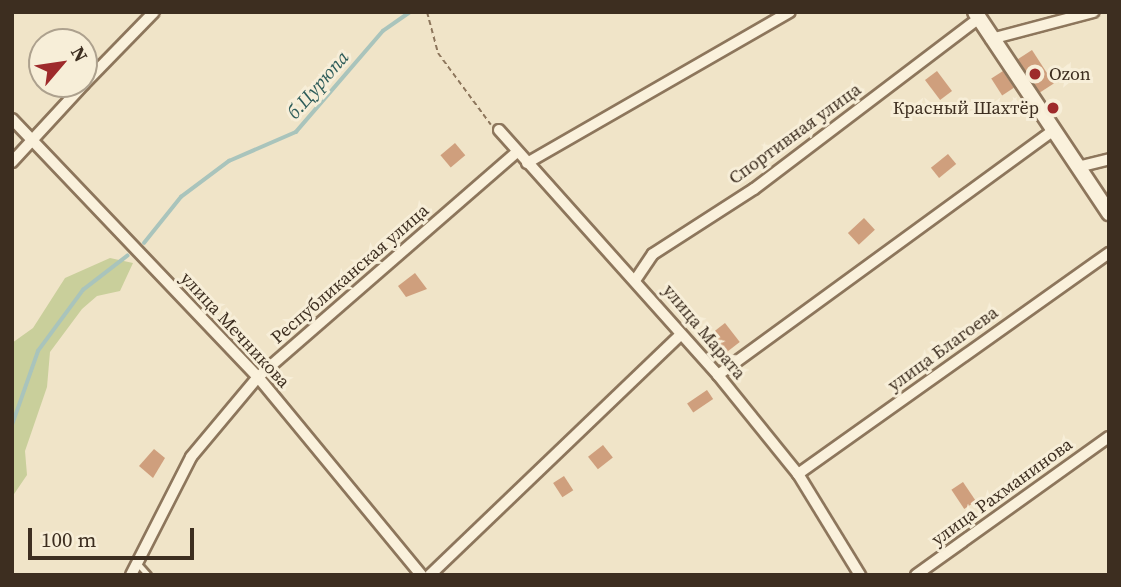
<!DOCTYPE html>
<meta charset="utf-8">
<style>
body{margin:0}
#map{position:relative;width:1121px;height:587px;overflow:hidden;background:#f0e4c8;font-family:"Source Serif 4",serif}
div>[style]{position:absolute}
.green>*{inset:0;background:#c9cf9b}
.stream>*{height:3.5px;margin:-1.75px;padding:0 1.75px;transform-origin:1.75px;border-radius:1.75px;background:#a9c4bc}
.building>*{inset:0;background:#cf9f7d;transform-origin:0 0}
.path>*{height:2px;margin-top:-1px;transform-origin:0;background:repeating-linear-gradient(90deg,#8d765c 0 5px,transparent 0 8.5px)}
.roads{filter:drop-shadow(2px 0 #8d765c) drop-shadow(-2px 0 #8d765c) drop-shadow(0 2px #8d765c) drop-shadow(0 -2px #8d765c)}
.service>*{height:5px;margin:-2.5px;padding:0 2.5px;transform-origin:2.5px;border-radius:2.5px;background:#faf1dc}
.minor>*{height:10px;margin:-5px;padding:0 5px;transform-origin:5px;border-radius:5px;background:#faf1dc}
.tertiary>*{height:14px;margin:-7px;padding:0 7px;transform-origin:7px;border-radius:7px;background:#faf1dc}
.dots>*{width:19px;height:19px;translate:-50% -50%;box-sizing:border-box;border:4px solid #f7eed8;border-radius:50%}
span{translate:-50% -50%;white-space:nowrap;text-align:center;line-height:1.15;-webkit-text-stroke:6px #f7eed8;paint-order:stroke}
.poi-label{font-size:18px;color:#3d2e20}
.left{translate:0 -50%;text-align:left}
.right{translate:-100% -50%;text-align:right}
.street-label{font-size:18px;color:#3d2e20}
.water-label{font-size:19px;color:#2f5d5a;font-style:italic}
.frame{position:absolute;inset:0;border:14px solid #3d2e20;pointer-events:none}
.north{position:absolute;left:28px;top:28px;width:70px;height:70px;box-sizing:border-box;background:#f7eed8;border:2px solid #ada18e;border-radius:50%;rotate:61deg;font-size:19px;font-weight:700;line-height:28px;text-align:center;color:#3d2e20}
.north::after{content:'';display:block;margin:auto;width:24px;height:32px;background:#9e2a2b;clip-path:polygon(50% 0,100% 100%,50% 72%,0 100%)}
.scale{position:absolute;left:28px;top:528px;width:166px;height:32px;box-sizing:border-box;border:4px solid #3d2e20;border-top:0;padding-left:9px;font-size:21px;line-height:24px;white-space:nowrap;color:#3d2e20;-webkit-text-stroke:5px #f7eed8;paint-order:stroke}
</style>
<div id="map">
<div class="green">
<div style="clip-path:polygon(110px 258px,133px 263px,120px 291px,97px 296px,82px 309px,50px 352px,47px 387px,25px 451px,27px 475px,12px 497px,12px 343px,33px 328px,65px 278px)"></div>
</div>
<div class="stream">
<div style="left:144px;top:243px;width:59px;rotate:-51.2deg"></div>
<div style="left:181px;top:197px;width:60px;rotate:-36.9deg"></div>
<div style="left:229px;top:161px;width:73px;rotate:-23.4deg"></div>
<div style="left:296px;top:132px;width:133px;rotate:-49.3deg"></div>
<div style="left:383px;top:31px;width:33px;rotate:-35deg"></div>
<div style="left:12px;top:425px;width:78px;rotate:-70.6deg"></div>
<div style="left:38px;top:351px;width:76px;rotate:-53.6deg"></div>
<div style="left:83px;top:290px;width:56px;rotate:-37.7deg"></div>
</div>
<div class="building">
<div style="left:1032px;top:50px;width:40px;height:17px;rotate:57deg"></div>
<div style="left:937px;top:71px;width:25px;height:15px;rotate:53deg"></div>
<div style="left:1003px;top:71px;width:20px;height:14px;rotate:57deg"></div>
<div style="left:455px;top:143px;width:16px;height:19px;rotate:50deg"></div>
<div style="left:948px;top:154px;width:13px;height:22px;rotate:51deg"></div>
<div style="left:864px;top:218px;width:16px;height:22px;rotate:47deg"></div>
<div style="clip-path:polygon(415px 273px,427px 289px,406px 297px,398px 286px)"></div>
<div style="left:725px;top:323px;width:24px;height:18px;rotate:52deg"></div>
<div style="left:707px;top:390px;width:11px;height:24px;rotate:56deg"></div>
<div style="left:603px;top:445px;width:16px;height:19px;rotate:52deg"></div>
<div style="clip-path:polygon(154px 449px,165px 458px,153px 478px,139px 466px)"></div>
<div style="left:564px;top:476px;width:17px;height:13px;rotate:57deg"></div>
<div style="left:963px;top:482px;width:23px;height:14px;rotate:56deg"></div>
</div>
<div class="path">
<div style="left:427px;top:12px;width:42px;rotate:75deg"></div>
<div style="left:438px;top:53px;width:89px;rotate:53.6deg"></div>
</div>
<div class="roads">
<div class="service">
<div style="left:138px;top:564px;width:15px;rotate:48deg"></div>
</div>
<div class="minor">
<div style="left:991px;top:39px;width:106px;rotate:-14.8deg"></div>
<div style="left:84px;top:84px;width:100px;rotate:-45.8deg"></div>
<div style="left:12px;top:119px;width:356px;rotate:46.4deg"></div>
<div style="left:258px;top:377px;width:256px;rotate:50.5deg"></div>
<div style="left:499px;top:130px;width:329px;rotate:48.2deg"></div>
<div style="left:718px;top:375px;width:127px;rotate:51.1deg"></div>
<div style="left:798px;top:474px;width:119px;rotate:58.5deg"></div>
<div style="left:12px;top:162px;width:106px;rotate:-47.3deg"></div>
<div style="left:527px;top:163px;width:303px;rotate:-29.9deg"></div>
<div style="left:1078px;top:167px;width:32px;rotate:-14deg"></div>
<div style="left:636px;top:279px;width:30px;rotate:-56deg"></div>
<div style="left:653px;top:254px;width:120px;rotate:-32.8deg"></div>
<div style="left:754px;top:189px;width:281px;rotate:-37.2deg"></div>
<div style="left:718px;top:375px;width:414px;rotate:-36.1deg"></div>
<div style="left:798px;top:474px;width:382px;rotate:-35.4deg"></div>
<div style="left:131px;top:575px;width:132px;rotate:-63deg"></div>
<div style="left:191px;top:457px;width:104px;rotate:-50.1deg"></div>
<div style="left:258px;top:377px;width:343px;rotate:-41deg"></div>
<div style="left:430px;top:575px;width:347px;rotate:-43.8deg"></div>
<div style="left:916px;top:575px;width:237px;rotate:-35.6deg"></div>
</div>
<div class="tertiary">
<div style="left:975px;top:12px;width:242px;rotate:56.3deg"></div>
</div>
</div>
<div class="dots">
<div style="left:1035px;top:74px;background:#9e2a2b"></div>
<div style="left:1053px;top:108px;background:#9e2a2b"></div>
</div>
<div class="poi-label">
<span class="left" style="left:1049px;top:74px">Ozon</span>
<span class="right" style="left:1039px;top:108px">Красный Шахтёр</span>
</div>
<div class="street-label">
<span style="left:795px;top:134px;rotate:-36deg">Спортивная улица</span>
<span style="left:350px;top:274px;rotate:-41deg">Республиканская улица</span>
<span style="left:235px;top:330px;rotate:47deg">улица Мечникова</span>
<span style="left:704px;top:332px;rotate:50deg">улица Марата</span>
<span style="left:943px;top:349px;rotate:-36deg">улица Благоева</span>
<span style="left:1002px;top:492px;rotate:-36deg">улица Рахманинова</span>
</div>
<div class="water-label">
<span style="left:318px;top:85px;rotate:-49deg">б.Цурюпа</span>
</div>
<div class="frame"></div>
<div class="north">N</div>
<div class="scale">100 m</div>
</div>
